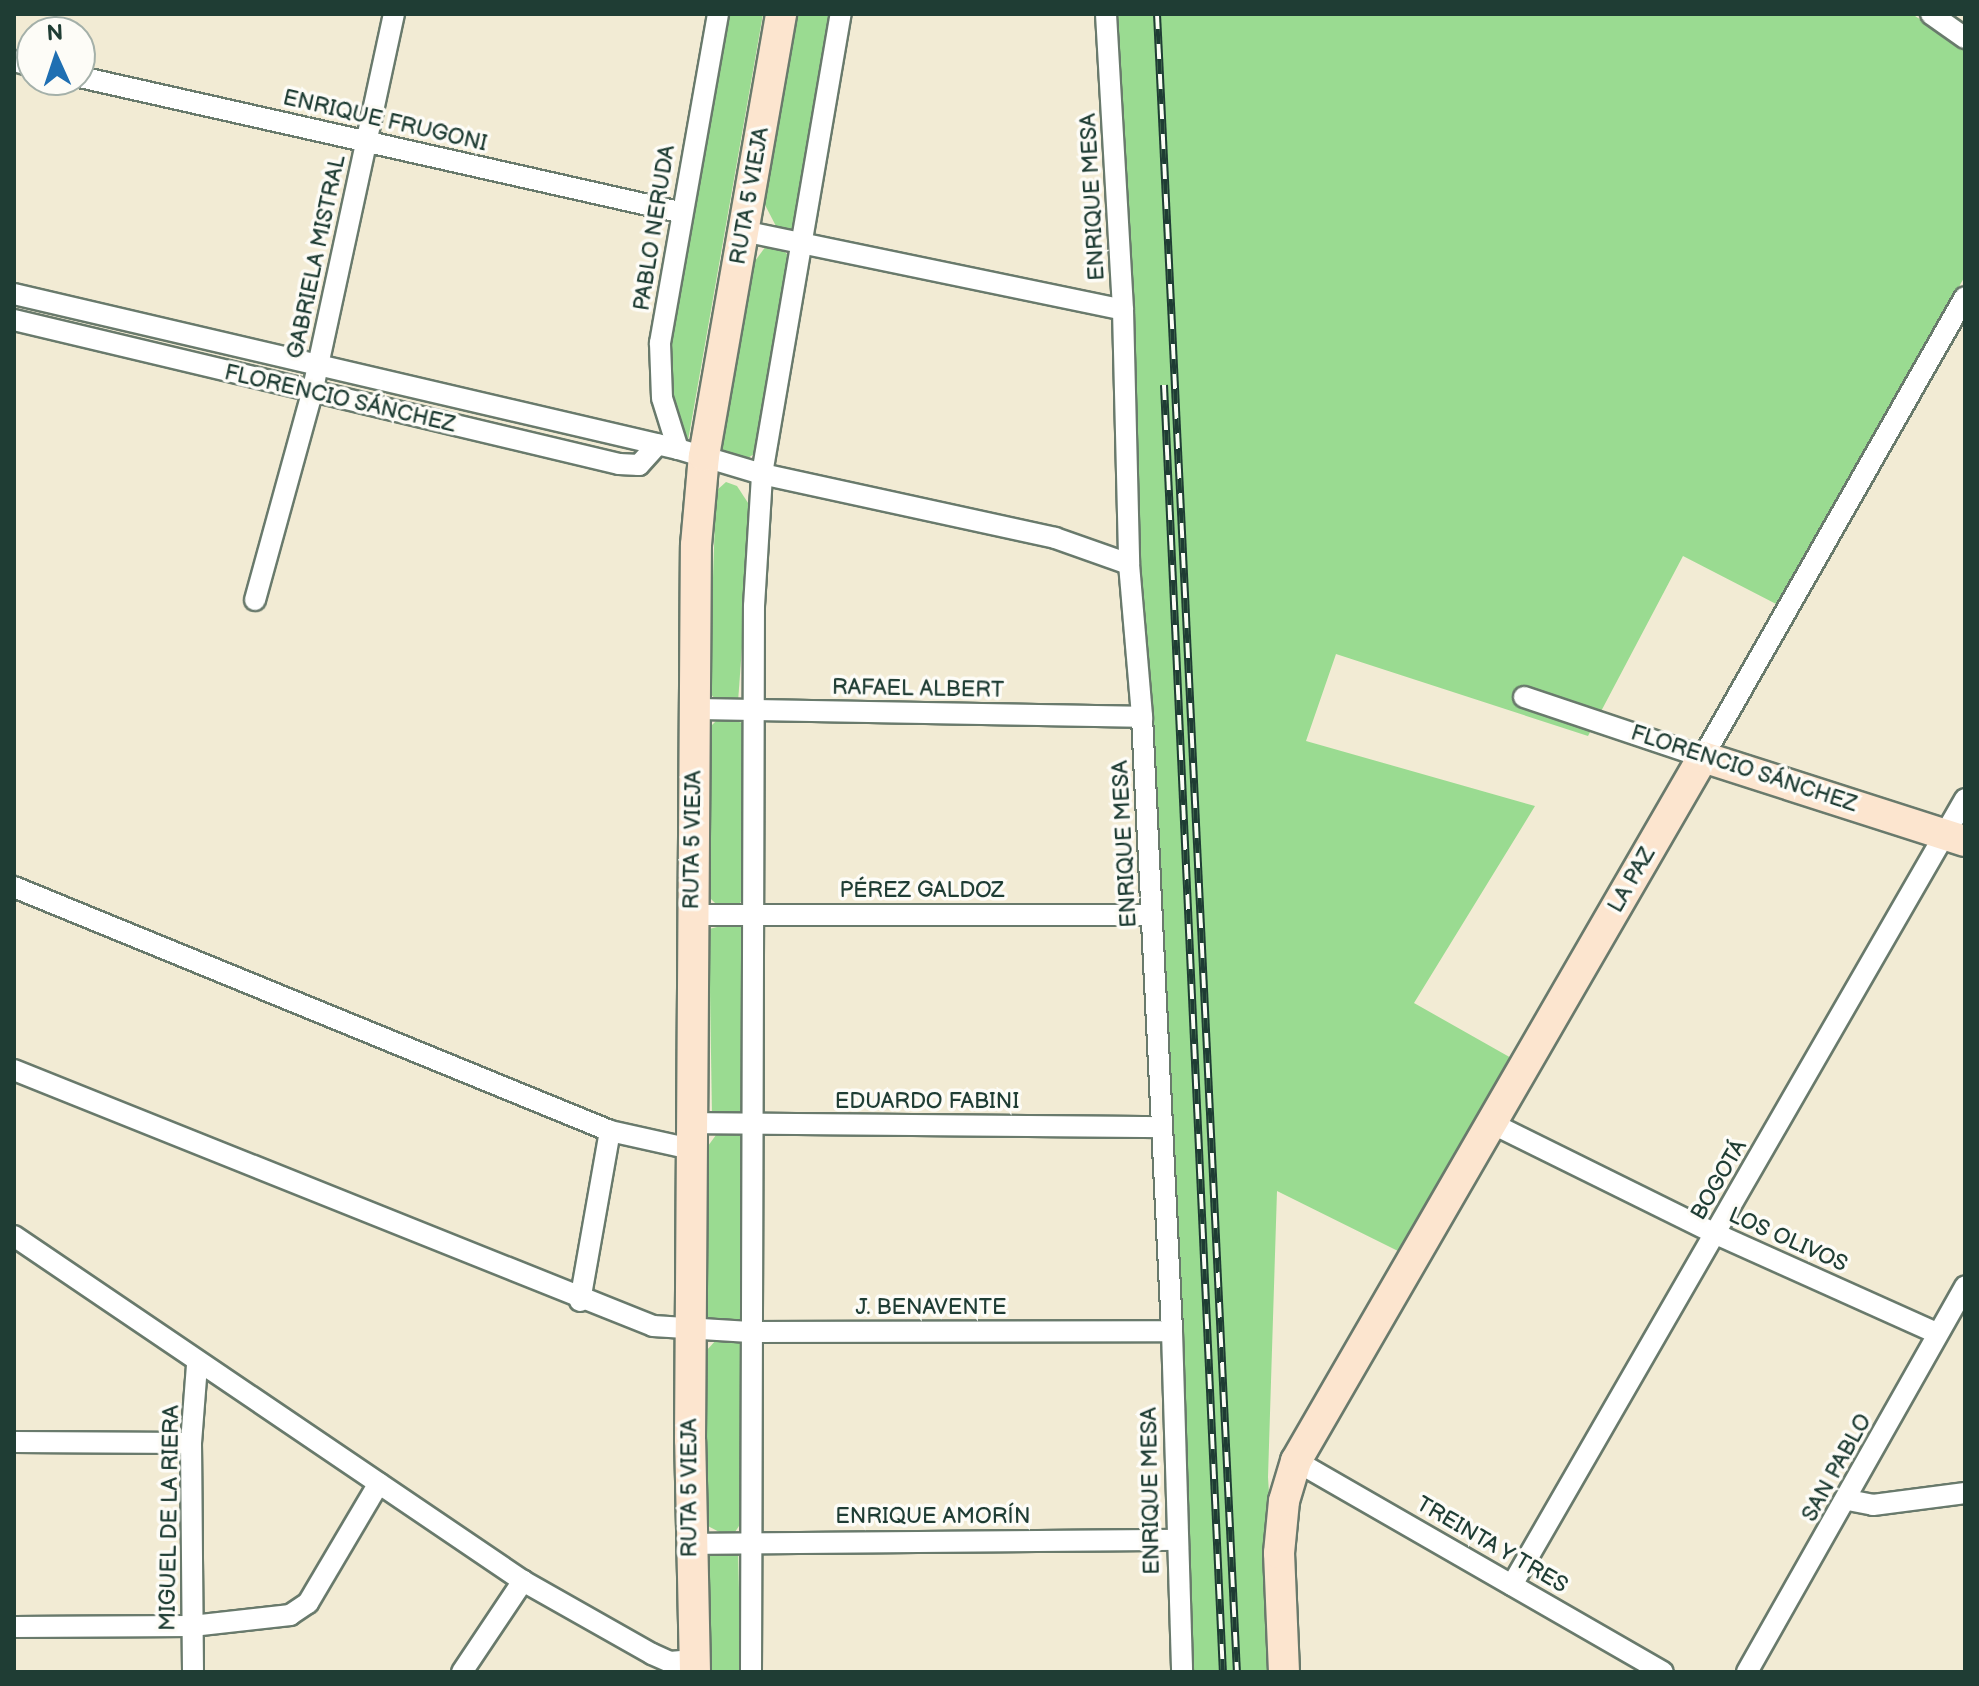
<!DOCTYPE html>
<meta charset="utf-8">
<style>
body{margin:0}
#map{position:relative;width:1979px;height:1686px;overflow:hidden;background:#f2ebd4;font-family:"Balsamiq Sans",sans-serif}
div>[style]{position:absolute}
.green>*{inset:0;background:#9adb91}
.roads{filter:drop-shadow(2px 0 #697a6c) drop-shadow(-2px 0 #697a6c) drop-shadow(0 2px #697a6c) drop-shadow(0 -2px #697a6c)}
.street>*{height:20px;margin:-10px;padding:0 10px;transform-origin:10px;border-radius:10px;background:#fff}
.secondary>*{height:30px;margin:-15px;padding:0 15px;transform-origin:15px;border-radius:15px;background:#fce5cf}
.rail>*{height:8px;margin-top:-4px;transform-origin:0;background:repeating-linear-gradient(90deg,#fdfcf7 0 15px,#1f3d34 0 30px);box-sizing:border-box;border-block:2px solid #1f3d34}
span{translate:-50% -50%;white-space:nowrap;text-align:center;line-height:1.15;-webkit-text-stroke:7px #fdfcf7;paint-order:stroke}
.street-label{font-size:22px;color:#1f3d34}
.frame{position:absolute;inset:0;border:16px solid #1f3d34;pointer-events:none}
.north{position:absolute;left:16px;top:16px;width:80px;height:80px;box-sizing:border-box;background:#fdfcf7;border:2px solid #a4b0a9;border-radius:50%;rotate:357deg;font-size:22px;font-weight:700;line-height:32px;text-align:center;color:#1f3d34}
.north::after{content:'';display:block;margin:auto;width:28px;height:36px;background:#1f6fb2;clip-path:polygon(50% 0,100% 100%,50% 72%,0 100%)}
</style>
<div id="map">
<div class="green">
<div style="clip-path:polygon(725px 14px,763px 14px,688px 441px,672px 417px,668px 366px,689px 211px)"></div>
<div style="clip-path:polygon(797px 14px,835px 14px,798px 228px,793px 232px,778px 230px,764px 203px)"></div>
<div style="clip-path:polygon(1116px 14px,1912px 14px,1965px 49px,1965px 276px,1780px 606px,1683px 556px,1588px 736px,1336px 654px,1306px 741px,1535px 806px,1414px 1003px,1513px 1059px,1398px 1251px,1277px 1191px,1268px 1477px,1280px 1672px,1192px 1672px,1153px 714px,1139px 574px,1135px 313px)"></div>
<div style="clip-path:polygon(779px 245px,792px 260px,754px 454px,745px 460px,723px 452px,723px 440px,755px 261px,766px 246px)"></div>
<div style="clip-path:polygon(726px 482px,737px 486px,752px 509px,738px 702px,716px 700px,709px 692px,716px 491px)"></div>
<div style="clip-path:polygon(720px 717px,743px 723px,744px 897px,738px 906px,719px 907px,709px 897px,709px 728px)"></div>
<div style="clip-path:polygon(741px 921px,746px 928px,746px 1108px,742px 1117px,712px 1116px,709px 929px)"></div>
<div style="clip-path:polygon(738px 1134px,747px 1142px,742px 1320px,736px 1324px,709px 1320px,706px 1311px,708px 1146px,716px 1135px)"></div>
<div style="clip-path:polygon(718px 1338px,736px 1339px,745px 1348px,743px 1520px,735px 1532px,725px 1535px,706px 1525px,706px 1351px)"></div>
<div style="clip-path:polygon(738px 1550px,741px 1672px,712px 1672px,707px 1558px,710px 1552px)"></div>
</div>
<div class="roads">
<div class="street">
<div style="left:1106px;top:14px;width:296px;rotate:86.7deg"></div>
<div style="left:1123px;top:310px;width:254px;rotate:88.6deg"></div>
<div style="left:1129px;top:564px;width:154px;rotate:85.1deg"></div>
<div style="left:1142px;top:717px;width:615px;rotate:87.2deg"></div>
<div style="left:1172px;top:1331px;width:341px;rotate:88.3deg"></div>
<div style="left:1931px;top:14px;width:42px;rotate:35.2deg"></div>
<div style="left:14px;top:61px;width:19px;rotate:16deg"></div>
<div style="left:80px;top:77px;width:614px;rotate:12.7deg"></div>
<div style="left:743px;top:231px;width:388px;rotate:11.7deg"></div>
<div style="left:14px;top:294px;width:682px;rotate:13.14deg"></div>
<div style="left:678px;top:449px;width:88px;rotate:16.6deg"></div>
<div style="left:762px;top:474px;width:300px;rotate:12.3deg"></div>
<div style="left:1055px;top:538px;width:78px;rotate:19.4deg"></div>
<div style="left:14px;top:320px;width:622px;rotate:13.39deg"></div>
<div style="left:619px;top:464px;width:20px;rotate:3deg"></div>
<div style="left:639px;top:465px;width:28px;rotate:-48deg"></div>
<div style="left:678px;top:449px;width:53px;rotate:-107.4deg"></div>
<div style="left:662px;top:398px;width:55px;rotate:-92.1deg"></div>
<div style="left:660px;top:343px;width:334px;rotate:-80deg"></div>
<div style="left:255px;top:600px;width:215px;rotate:-74.6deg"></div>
<div style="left:312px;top:393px;width:388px;rotate:-77.8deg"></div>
<div style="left:1524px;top:697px;width:189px;rotate:18.5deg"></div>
<div style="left:1703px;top:757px;width:529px;rotate:-60.34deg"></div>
<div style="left:694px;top:709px;width:448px;rotate:1deg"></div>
<div style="left:14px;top:887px;width:644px;rotate:22.26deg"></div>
<div style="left:610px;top:1131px;width:83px;rotate:12.5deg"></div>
<div style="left:692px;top:915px;width:460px"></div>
<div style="left:14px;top:1070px;width:688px;rotate:21.83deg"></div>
<div style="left:653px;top:1326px;width:97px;rotate:3.5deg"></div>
<div style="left:750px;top:1332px;width:422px;rotate:-0.1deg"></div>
<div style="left:691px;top:1123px;width:471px;rotate:0.5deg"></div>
<div style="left:1491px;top:1123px;width:251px;rotate:26.3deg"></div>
<div style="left:1716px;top:1234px;width:243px;rotate:24.2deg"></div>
<div style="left:14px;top:1236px;width:615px;rotate:34.13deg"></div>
<div style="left:523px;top:1581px;width:148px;rotate:29.5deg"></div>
<div style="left:652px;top:1654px;width:20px;rotate:24deg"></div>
<div style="left:670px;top:1662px;width:23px;rotate:-5deg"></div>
<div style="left:580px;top:1301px;width:173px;rotate:-80deg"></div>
<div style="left:14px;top:1442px;width:177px;rotate:0.3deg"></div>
<div style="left:1296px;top:1461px;width:423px;rotate:29.9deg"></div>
<div style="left:1848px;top:1500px;width:25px;rotate:11deg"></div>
<div style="left:1873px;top:1505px;width:93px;rotate:-7.4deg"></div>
<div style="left:690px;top:1544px;width:486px;rotate:-0.5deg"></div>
<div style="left:1512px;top:1585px;width:907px;rotate:-60.04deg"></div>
<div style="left:14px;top:1627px;width:178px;rotate:-0.3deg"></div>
<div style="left:192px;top:1626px;width:99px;rotate:-6.4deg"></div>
<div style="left:290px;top:1615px;width:22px;rotate:-34deg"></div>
<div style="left:308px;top:1603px;width:139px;rotate:-59.4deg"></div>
<div style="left:193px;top:1672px;width:229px;rotate:-90.5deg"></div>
<div style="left:191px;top:1443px;width:78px;rotate:-85.6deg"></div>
<div style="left:462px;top:1672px;width:110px;rotate:-56.2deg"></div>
<div style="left:751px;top:1672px;width:1066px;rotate:-89.84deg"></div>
<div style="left:754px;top:606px;width:132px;rotate:-86.5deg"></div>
<div style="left:762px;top:474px;width:467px;rotate:-80.3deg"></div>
<div style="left:1747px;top:1672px;width:443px;rotate:-60.5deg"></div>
</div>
<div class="secondary">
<div style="left:695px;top:1672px;width:232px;rotate:-91.2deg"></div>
<div style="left:690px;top:1440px;width:895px;rotate:-89.62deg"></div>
<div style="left:696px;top:545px;width:89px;rotate:-84.9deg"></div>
<div style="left:704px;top:456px;width:449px;rotate:-80.1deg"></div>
<div style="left:1284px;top:1672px;width:119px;rotate:-92.4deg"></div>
<div style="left:1279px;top:1553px;width:52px;rotate:-84.5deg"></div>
<div style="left:1284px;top:1501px;width:42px;rotate:-73.3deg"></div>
<div style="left:1296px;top:1461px;width:813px;rotate:-59.97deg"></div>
<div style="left:1703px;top:757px;width:275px;rotate:17.8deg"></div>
</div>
</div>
<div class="rail">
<div style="left:1157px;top:14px;width:1660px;rotate:87.24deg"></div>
<div style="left:1164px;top:385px;width:1288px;rotate:87.38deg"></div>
</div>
<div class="street-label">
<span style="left:385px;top:121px;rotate:13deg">ENRIQUE FRUGONI</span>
<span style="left:750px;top:196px;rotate:-80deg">RUTA 5 VIEJA</span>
<span style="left:1093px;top:197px;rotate:-93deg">ENRIQUE MESA</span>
<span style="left:655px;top:228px;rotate:-81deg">PABLO NERUDA</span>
<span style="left:317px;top:257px;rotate:-78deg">GABRIELA MISTRAL</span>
<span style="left:340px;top:399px;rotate:13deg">FLORENCIO SÁNCHEZ</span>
<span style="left:918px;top:689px;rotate:1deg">RAFAEL ALBERT</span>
<span style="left:1744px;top:769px;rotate:18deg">FLORENCIO SÁNCHEZ</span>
<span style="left:693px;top:840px;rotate:-89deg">RUTA 5 VIEJA</span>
<span style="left:1125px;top:844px;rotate:-93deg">ENRIQUE MESA</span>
<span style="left:1632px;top:880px;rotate:-60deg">LA PAZ</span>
<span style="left:922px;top:891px">PÉREZ GALDOZ</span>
<span style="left:927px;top:1102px">EDUARDO FABINI</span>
<span style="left:1719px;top:1180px;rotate:-60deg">BOGOTÁ</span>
<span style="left:1788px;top:1240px;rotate:24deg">LOS OLIVOS</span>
<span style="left:931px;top:1308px">J. BENAVENTE</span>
<span style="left:1837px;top:1468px;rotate:-61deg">SAN PABLO</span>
<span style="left:690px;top:1488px;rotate:-90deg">RUTA 5 VIEJA</span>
<span style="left:1151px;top:1491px;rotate:-91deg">ENRIQUE MESA</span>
<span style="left:933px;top:1517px">ENRIQUE AMORÍN</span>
<span style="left:170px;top:1518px;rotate:-89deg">MIGUEL DE LA RIERA</span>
<span style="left:1492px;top:1545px;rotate:30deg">TREINTA Y TRES</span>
</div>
<div class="frame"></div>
<div class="north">N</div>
</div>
